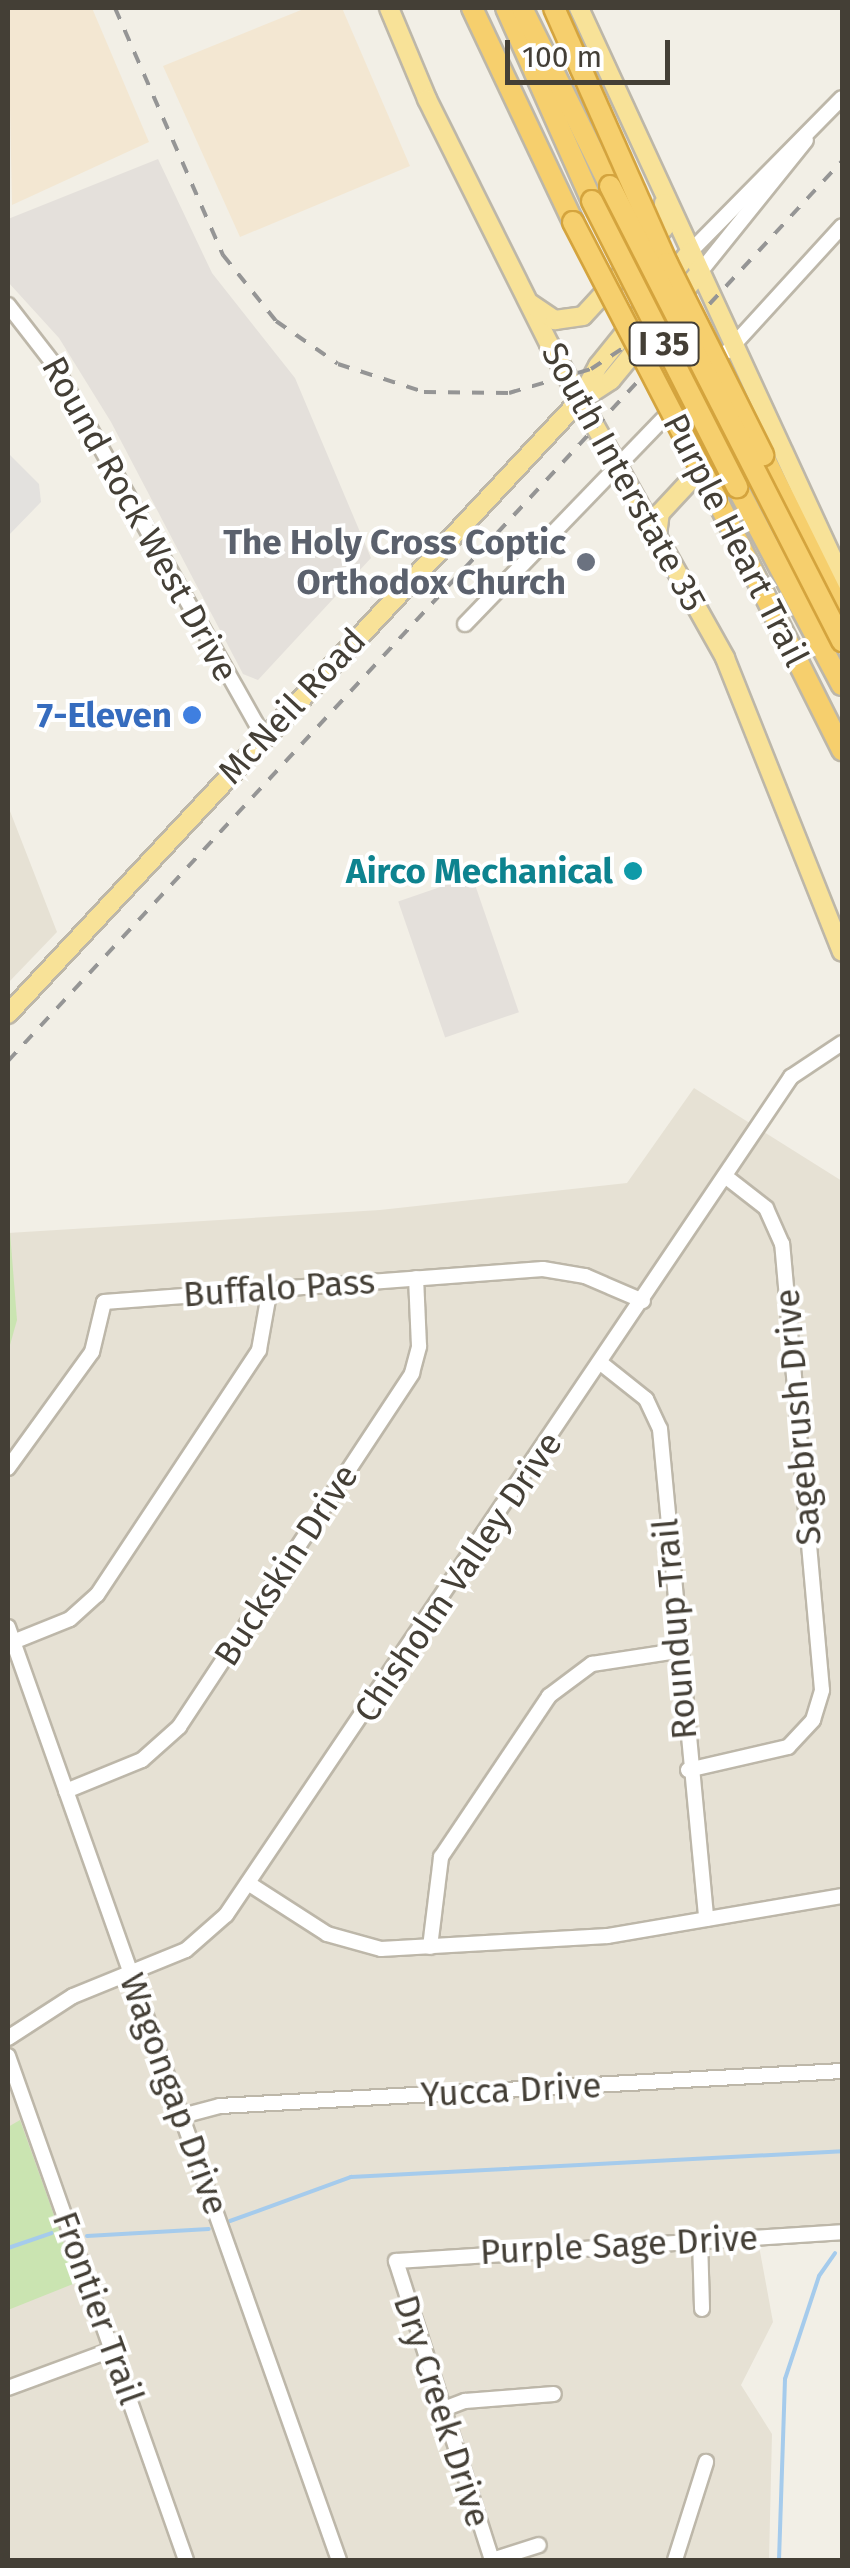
<!DOCTYPE html>
<style>
body{margin:0}
#map{position:relative;width:850px;height:2568px;overflow:hidden;background:#f2efe6;font-family:"Fira Sans",sans-serif}
div>[style]{position:absolute}
.residential>*{inset:0;background:#e6e1d4}
.commercial>*{inset:0;background:#f3e7d2}
.industrial>*{inset:0;background:#e4e0db;transform-origin:0 0}
.green>*{inset:0;background:#cae4b1}
.parking>*{inset:0;background:#e3e1de}
.stream>*{height:4px;margin:-2px;padding:0 2px;transform-origin:2px;border-radius:2px;background:#a5cbec}
.roads{filter:drop-shadow(2px 0 #bdb7a9) drop-shadow(-2px 0 #bdb7a9) drop-shadow(0 2px #bdb7a9) drop-shadow(0 -2px #bdb7a9)}
.minor>*{height:14px;margin:-7px;padding:0 7px;transform-origin:7px;border-radius:7px;background:#fff}
.major>*{height:18px;margin:-9px;padding:0 9px;transform-origin:9px;border-radius:9px;background:#f8e298}
.highway>*{height:20px;margin:-10px;padding:0 10px;transform-origin:10px;border-radius:10px;background:#f6cf6d}
.rail>*{height:4px;margin-top:-2px;transform-origin:0;background:repeating-linear-gradient(90deg,#959595 0 12px,transparent 0 24px)}
.bridges{filter:drop-shadow(2px 0 #d4a43e) drop-shadow(-2px 0 #d4a43e) drop-shadow(0 2px #d4a43e) drop-shadow(0 -2px #d4a43e)}
.highway-bridge>*{height:20px;margin:-10px;padding:0 10px;transform-origin:10px;border-radius:10px;background:#f6cf6d}
.dots>*{width:28px;height:28px;translate:-50% -50%;box-sizing:border-box;border:5px solid #fff;border-radius:50%}
span{translate:-50% -50%;white-space:nowrap;text-align:center;line-height:1.15;-webkit-text-stroke:8px #fff;paint-order:stroke}
.shield-label span{padding:2px 8px;background:#fff;border:2px solid;border-radius:8px;-webkit-text-stroke-width:0}
.shield-label{font-size:32px;color:#443f36;font-weight:700}
.street-label{font-size:35px;color:#443f36}
.worship-label{font-size:35px;color:#5b616d;font-weight:700}
.right{translate:-100% -50%;text-align:right}
.shop-label{font-size:35px;color:#366cbe;font-weight:700}
.culture-label{font-size:35px;color:#0d838f;font-weight:700}
.frame{position:absolute;inset:0;border:10px solid #443f36;pointer-events:none}
.scale{position:absolute;left:505px;top:40px;width:165px;height:45px;box-sizing:border-box;border:5px solid #443f36;border-top:0;padding-left:12px;font-size:30px;line-height:35px;white-space:nowrap;color:#443f36;-webkit-text-stroke:8px #fff;paint-order:stroke}
</style>
<div id="map">
<div class="residential">
<div style="clip-path:polygon(8px 806px,57px 932px,8px 983px)"></div>
<div style="clip-path:polygon(694px 1088px,842px 1181px,842px 2241px,759px 2246px,773px 2322px,741px 2385px,772px 2434px,769px 2560px,8px 2560px,8px 1233px,380px 1210px,627px 1183px)"></div>
</div>
<div class="commercial">
<div style="clip-path:polygon(8px 8px,92px 8px,149px 142px,12px 205px)"></div>
<div style="clip-path:polygon(306px 8px,342px 8px,410px 166px,240px 237px,163px 66px)"></div>
</div>
<div class="industrial">
<div style="clip-path:polygon(158px 159px,212px 273px,295px 378px,371px 558px,258px 680px,243px 674px,111px 422px,59px 338px,8px 282px,8px 219px)"></div>
<div style="left:472px;top:876px;width:144px;height:78px;rotate:71deg"></div>
</div>
<div class="green">
<div style="clip-path:polygon(10px 1232px,17px 1320px,8px 1352px,8px 1233px)"></div>
<div style="clip-path:polygon(20px 2120px,78px 2282px,8px 2310px,8px 2127px)"></div>
</div>
<div class="parking">
<div style="clip-path:polygon(8px 453px,39px 484px,41px 502px,8px 536px)"></div>
</div>
<div class="stream">
<div style="left:230px;top:2221px;width:129px;rotate:-20deg"></div>
<div style="left:351px;top:2177px;width:492px;rotate:-3deg"></div>
<div style="left:87px;top:2236px;width:122px;rotate:-3.3deg"></div>
<div style="left:8px;top:2248px;width:46px;rotate:-18.8deg"></div>
<div style="left:779px;top:2560px;width:181px;rotate:-88.1deg"></div>
<div style="left:785px;top:2379px;width:108px;rotate:-71.7deg"></div>
<div style="left:819px;top:2276px;width:28px;rotate:-55deg"></div>
</div>
<div class="roads">
<div class="minor">
<div style="left:690px;top:252px;width:216px;rotate:-45.4deg"></div>
<div style="left:700px;top:272px;width:169px;rotate:-51.2deg"></div>
<div style="left:8px;top:305px;width:73px;rotate:52.2deg"></div>
<div style="left:53px;top:363px;width:430px;rotate:60.6deg"></div>
<div style="left:728px;top:351px;width:169px;rotate:-47.6deg"></div>
<div style="left:465px;top:624px;width:353px;rotate:-46deg"></div>
<div style="left:602px;top:1364px;width:56px;rotate:38.5deg"></div>
<div style="left:646px;top:1399px;width:33px;rotate:65deg"></div>
<div style="left:660px;top:1429px;width:492px;rotate:84.6deg"></div>
<div style="left:8px;top:1468px;width:143px;rotate:-54.1deg"></div>
<div style="left:92px;top:1352px;width:51px;rotate:-76.5deg"></div>
<div style="left:104px;top:1302px;width:440px;rotate:-4.3deg"></div>
<div style="left:543px;top:1269px;width:43px;rotate:9.5deg"></div>
<div style="left:585px;top:1276px;width:63px;rotate:23.3deg"></div>
<div style="left:8px;top:1627px;width:990px;rotate:70.47deg"></div>
<div style="left:13px;top:1642px;width:61px;rotate:-22deg"></div>
<div style="left:70px;top:1619px;width:36px;rotate:-42deg"></div>
<div style="left:97px;top:1595px;width:294px;rotate:-56.5deg"></div>
<div style="left:259px;top:1350px;width:63px;rotate:-79.9deg"></div>
<div style="left:688px;top:1770px;width:103px;rotate:-13deg"></div>
<div style="left:788px;top:1747px;width:37px;rotate:-47deg"></div>
<div style="left:813px;top:1720px;width:31px;rotate:-73deg"></div>
<div style="left:822px;top:1690px;width:448px;rotate:-95.1deg"></div>
<div style="left:782px;top:1244px;width:39px;rotate:-114deg"></div>
<div style="left:766px;top:1208px;width:52px;rotate:-142deg"></div>
<div style="left:66px;top:1791px;width:82px;rotate:-22.2deg"></div>
<div style="left:142px;top:1760px;width:50px;rotate:-41.7deg"></div>
<div style="left:179px;top:1727px;width:424px;rotate:-56.6deg"></div>
<div style="left:412px;top:1373px;width:28px;rotate:-75deg"></div>
<div style="left:419px;top:1346px;width:68px;rotate:-92.5deg"></div>
<div style="left:248px;top:1883px;width:94px;rotate:32.8deg"></div>
<div style="left:327px;top:1934px;width:56px;rotate:15.5deg"></div>
<div style="left:381px;top:1949px;width:227px;rotate:-3.3deg"></div>
<div style="left:608px;top:1936px;width:237px;rotate:-9.7deg"></div>
<div style="left:430px;top:1947px;width:91px;rotate:-83deg"></div>
<div style="left:441px;top:1857px;width:194px;rotate:-56.1deg"></div>
<div style="left:549px;top:1696px;width:54px;rotate:-36.7deg"></div>
<div style="left:592px;top:1664px;width:86px;rotate:-8.7deg"></div>
<div style="left:8px;top:2038px;width:77px;rotate:-32.9deg"></div>
<div style="left:73px;top:1996px;width:122px;rotate:-22.2deg"></div>
<div style="left:186px;top:1950px;width:53px;rotate:-41.2deg"></div>
<div style="left:226px;top:1915px;width:1011px;rotate:-56.01deg"></div>
<div style="left:791px;top:1077px;width:61px;rotate:-33.7deg"></div>
<div style="left:8px;top:2056px;width:535px;rotate:70.55deg"></div>
<div style="left:182px;top:2116px;width:39px;rotate:-15deg"></div>
<div style="left:220px;top:2106px;width:623px;rotate:-3.22deg"></div>
<div style="left:700px;top:2240px;width:69px;rotate:88.3deg"></div>
<div style="left:8px;top:2388px;width:113px;rotate:-20.2deg"></div>
<div style="left:441px;top:2410px;width:26px;rotate:-21deg"></div>
<div style="left:465px;top:2401px;width:89px;rotate:-4.5deg"></div>
<div style="left:492px;top:2560px;width:314px;rotate:-107.8deg"></div>
<div style="left:396px;top:2261px;width:447px;rotate:-3.7deg"></div>
<div style="left:492px;top:2560px;width:49px;rotate:-17.7deg"></div>
<div style="left:675px;top:2560px;width:103px;rotate:-72.4deg"></div>
</div>
<div class="major">
<div style="left:389px;top:8px;width:99px;rotate:67.3deg"></div>
<div style="left:427px;top:99px;width:274px;rotate:63.5deg"></div>
<div style="left:549px;top:344px;width:360px;rotate:60.7deg"></div>
<div style="left:725px;top:658px;width:316px;rotate:68.3deg"></div>
<div style="left:579px;top:8px;width:629px;rotate:65.27deg"></div>
<div style="left:531px;top:304px;width:29px;rotate:34deg"></div>
<div style="left:555px;top:320px;width:28px;rotate:-8deg"></div>
<div style="left:583px;top:316px;width:120px;rotate:-47.4deg"></div>
<div style="left:664px;top:228px;width:25px;rotate:-90deg"></div>
<div style="left:582px;top:396px;width:34px;rotate:-62deg"></div>
<div style="left:598px;top:366px;width:146px;rotate:-51.1deg"></div>
<div style="left:657px;top:536px;width:23px;rotate:-83deg"></div>
<div style="left:660px;top:513px;width:103px;rotate:-47deg"></div>
<div style="left:730px;top:438px;width:18px;rotate:-6deg"></div>
<div style="left:8px;top:1014px;width:838px;rotate:-47.03deg"></div>
<div style="left:579px;top:401px;width:38px;rotate:-33deg"></div>
<div style="left:611px;top:380px;width:140px;rotate:-50.5deg"></div>
</div>
<div class="highway">
<div style="left:472px;top:8px;width:237px;rotate:64.7deg"></div>
<div style="left:506px;top:8px;width:211px;rotate:66deg"></div>
<div style="left:522px;top:8px;width:199px;rotate:63.7deg"></div>
<div style="left:763px;top:455px;width:178px;rotate:63.7deg"></div>
<div style="left:737px;top:487px;width:224px;rotate:62.1deg"></div>
<div style="left:716px;top:498px;width:282px;rotate:63.4deg"></div>
</div>
</div>
<div class="rail">
<div style="left:115px;top:8px;width:270px;rotate:66.4deg"></div>
<div style="left:223px;top:255px;width:85px;rotate:51.2deg"></div>
<div style="left:276px;top:321px;width:75px;rotate:34.7deg"></div>
<div style="left:338px;top:364px;width:90px;rotate:18deg"></div>
<div style="left:424px;top:392px;width:85px;rotate:0.7deg"></div>
<div style="left:509px;top:393px;width:85px;rotate:-16.3deg"></div>
<div style="left:591px;top:369px;width:126px;rotate:-33.1deg"></div>
<div style="left:8px;top:1061px;width:1227px;rotate:-47.18deg"></div>
</div>
<div class="bridges">
<div class="highway-bridge">
<div style="left:554px;top:8px;width:279px;rotate:66.1deg"></div>
<div style="left:667px;top:263px;width:215px;rotate:63.4deg"></div>
<div style="left:610px;top:186px;width:511px;rotate:62.98deg"></div>
<div style="left:592px;top:201px;width:321px;rotate:63.1deg"></div>
<div style="left:573px;top:222px;width:311px;rotate:62.6deg"></div>
</div>
</div>
<div class="dots">
<div style="left:586px;top:562px;background:#6b7280"></div>
<div style="left:192px;top:715px;background:#3f7fe0"></div>
<div style="left:633px;top:871px;background:#0f9aa8"></div>
</div>
<div class="shield-label">
<span style="left:664px;top:344px">I 35</span>
</div>
<div class="street-label">
<span style="left:624px;top:477px;rotate:61deg">South Interstate 35</span>
<span style="left:140px;top:519px;rotate:61deg">Round Rock West Drive</span>
<span style="left:736px;top:540px;rotate:63deg">Purple Heart Trail</span>
<span style="left:292px;top:706px;rotate:-47deg">McNeil Road</span>
<span style="left:279px;top:1288px;rotate:-4deg">Buffalo Pass</span>
<span style="left:798px;top:1417px;rotate:-95deg">Sagebrush Drive</span>
<span style="left:286px;top:1565px;rotate:-57deg">Buckskin Drive</span>
<span style="left:458px;top:1577px;rotate:-56deg">Chisholm Valley Drive</span>
<span style="left:675px;top:1629px;rotate:-95deg">Roundup Trail</span>
<span style="left:511px;top:2090px;rotate:-3deg">Yucca Drive</span>
<span style="left:174px;top:2094px;rotate:70deg">Wagongap Drive</span>
<span style="left:619px;top:2245px;rotate:-3deg">Purple Sage Drive</span>
<span style="left:98px;top:2308px;rotate:70deg">Frontier Trail</span>
<span style="left:442px;top:2411px;rotate:72deg">Dry Creek Drive</span>
</div>
<div class="worship-label">
<span class="right" style="left:566px;top:562px">The Holy Cross Coptic<br>Orthodox Church</span>
</div>
<div class="shop-label">
<span class="right" style="left:172px;top:715px">7-Eleven</span>
</div>
<div class="culture-label">
<span class="right" style="left:613px;top:871px">Airco Mechanical</span>
</div>
<div class="frame"></div>
<div class="scale">100 m</div>
</div>
